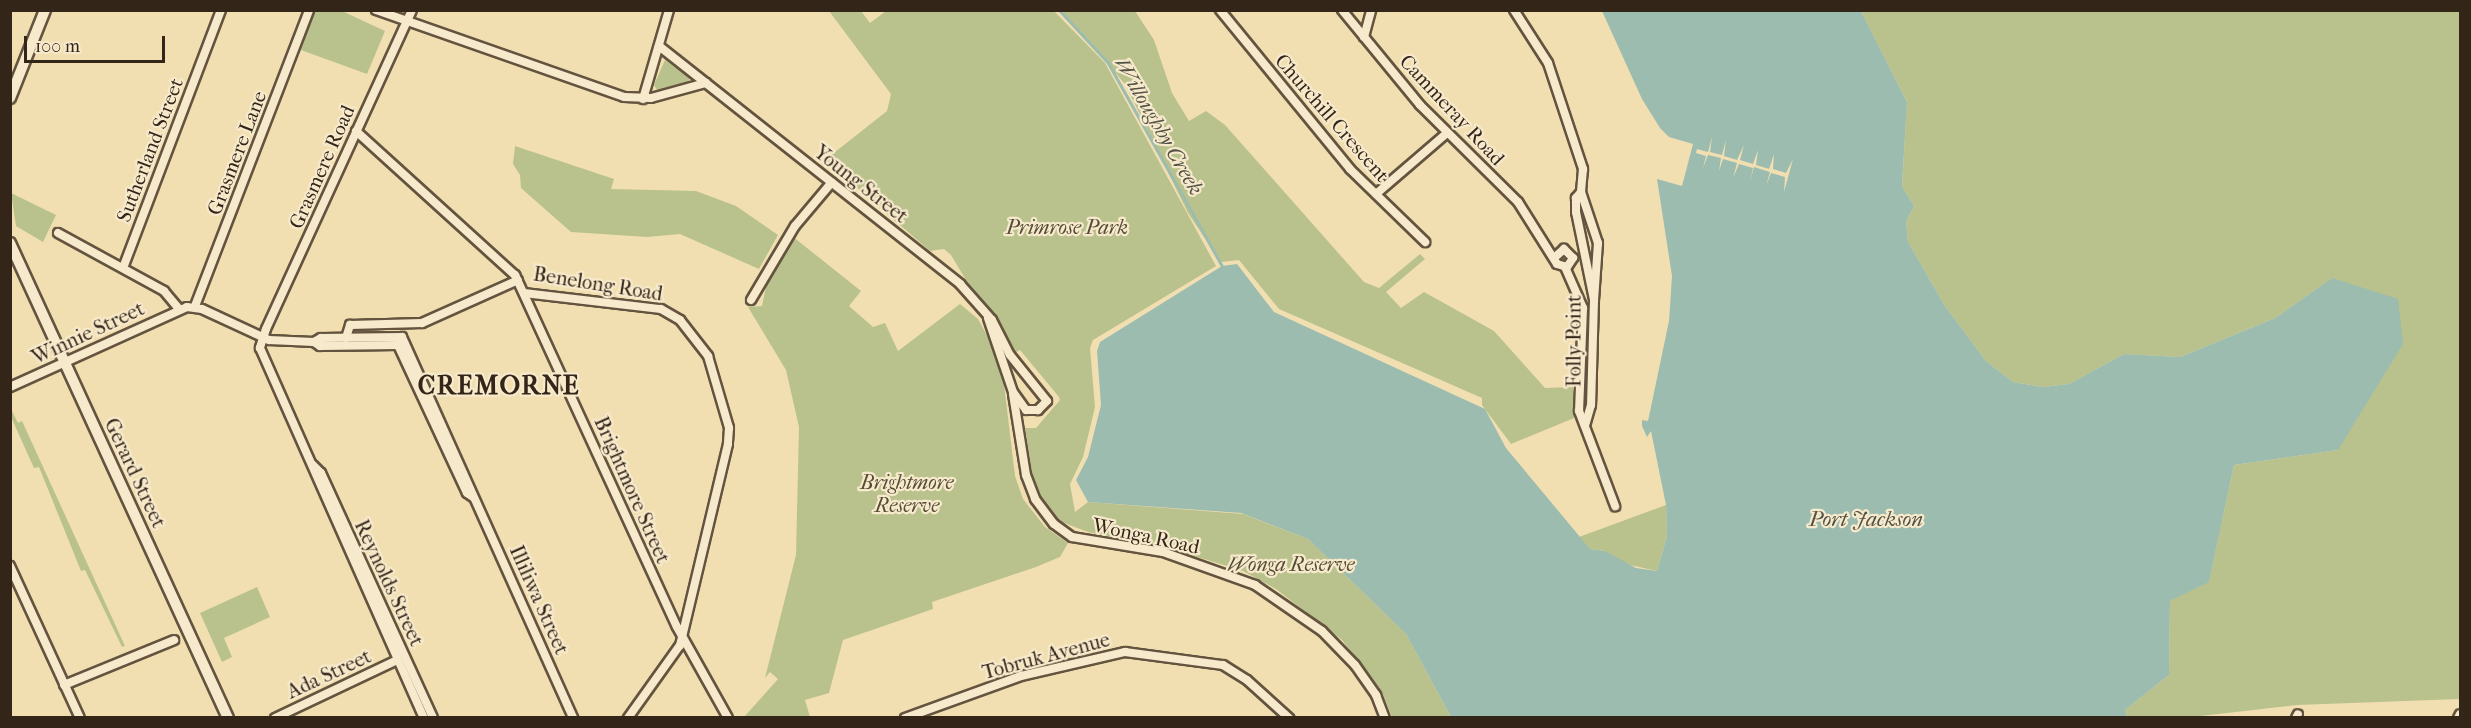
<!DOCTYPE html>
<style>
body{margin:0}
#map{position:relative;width:2471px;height:728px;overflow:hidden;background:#f2dfb1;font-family:"IM FELL French Canon",serif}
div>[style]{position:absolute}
.green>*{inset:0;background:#b9c28c}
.water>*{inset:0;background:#9bbcaf}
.pier>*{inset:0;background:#f2dfb1}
.stream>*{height:3px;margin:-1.5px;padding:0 1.5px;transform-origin:1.5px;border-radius:1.5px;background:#9bbcaf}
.roads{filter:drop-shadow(2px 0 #64543f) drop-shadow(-2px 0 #64543f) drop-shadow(0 2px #64543f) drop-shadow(0 -2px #64543f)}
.street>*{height:8px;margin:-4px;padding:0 4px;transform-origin:4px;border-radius:4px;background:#f7eacc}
.secondary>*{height:10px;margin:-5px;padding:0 5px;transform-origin:5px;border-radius:5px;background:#f7eacc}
span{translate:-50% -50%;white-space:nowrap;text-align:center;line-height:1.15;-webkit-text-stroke:4.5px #f7eacc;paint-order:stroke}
.street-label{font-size:20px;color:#342519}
.park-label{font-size:20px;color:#554c36;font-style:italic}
.water-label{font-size:21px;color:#535246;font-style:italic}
.district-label{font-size:26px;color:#342519;font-weight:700;letter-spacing:1.5px}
.frame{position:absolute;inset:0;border:12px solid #342519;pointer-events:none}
.scale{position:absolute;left:24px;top:36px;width:141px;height:27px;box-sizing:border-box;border:3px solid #342519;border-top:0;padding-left:8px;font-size:18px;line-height:21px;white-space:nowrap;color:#342519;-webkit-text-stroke:4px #f7eacc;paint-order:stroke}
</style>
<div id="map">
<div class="green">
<div style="clip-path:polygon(314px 11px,342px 11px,385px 31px,367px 74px,301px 50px)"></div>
<div style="clip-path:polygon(829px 11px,861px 11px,870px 23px,886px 11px,1054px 11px,1105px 63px,1216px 266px,1093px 340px,1090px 348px,1095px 407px,1083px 457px,1070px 484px,1075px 512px,1088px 502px,1243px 514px,1308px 539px,1406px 634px,1451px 717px,1392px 717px,1382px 692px,1342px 640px,1276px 589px,1243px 571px,1165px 547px,1088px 532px,1059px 521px,1050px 513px,1034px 487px,1025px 428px,1036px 428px,1060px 400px,1059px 397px,1020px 350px,1011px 355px,951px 255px,944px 249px,930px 251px,825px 160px,887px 111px,891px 94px)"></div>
<div style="clip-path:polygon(1062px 11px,1135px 11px,1154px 40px,1172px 93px,1189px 121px,1206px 111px,1225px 125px,1364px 282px,1379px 288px,1420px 254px,1425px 259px,1386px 292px,1401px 308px,1424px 292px,1494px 331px,1545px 388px,1573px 387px,1574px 418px,1511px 444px,1482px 405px,1482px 398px,1279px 309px,1239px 260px,1221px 262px,1188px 213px,1125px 84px)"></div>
<div style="clip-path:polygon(1861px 11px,2460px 11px,2460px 699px,2297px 705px,2192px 717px,2127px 717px,2125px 710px,2169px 675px,2170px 601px,2209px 581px,2234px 465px,2338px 450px,2332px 278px,2275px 318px,2180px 357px,2124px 354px,2069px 384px,2043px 387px,2013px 382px,1986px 361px,1945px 306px,1908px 242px,1906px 222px,1914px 206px,1902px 186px,1907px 102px)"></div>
<div style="clip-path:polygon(665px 60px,689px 78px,689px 81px,657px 90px,654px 85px)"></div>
<div style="clip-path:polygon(515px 146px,614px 179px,611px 189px,696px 191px,736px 206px,778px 235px,759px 269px,680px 234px,647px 237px,571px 232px,521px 188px,520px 175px,513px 164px)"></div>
<div style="clip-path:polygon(11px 193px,56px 215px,43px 242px,16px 226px)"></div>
<div style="clip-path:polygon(792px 236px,861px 291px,849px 306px,873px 327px,885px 323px,898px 351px,960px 304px,978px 319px,996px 352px,1004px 384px,1015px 476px,1023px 499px,1045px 527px,1068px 543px,1060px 557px,1036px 567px,932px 602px,933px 609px,843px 640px,829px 693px,805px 700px,810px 717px,744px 717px,778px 679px,770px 672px,765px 678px,796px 555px,799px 427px,786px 370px,748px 307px,762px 306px,767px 282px)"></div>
<div style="clip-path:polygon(10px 407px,18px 423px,22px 421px,125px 646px,122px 647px,85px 570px,81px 571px,39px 467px,34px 468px,11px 417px)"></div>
<div style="clip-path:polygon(1666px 505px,1667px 536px,1657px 571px,1621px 563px,1605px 551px,1590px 549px,1579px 537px)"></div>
<div style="clip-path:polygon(257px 587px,270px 617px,224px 638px,232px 657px,222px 662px,200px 613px)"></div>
</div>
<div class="water">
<div style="clip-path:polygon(1602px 11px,1861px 11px,1907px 102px,1902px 186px,1914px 206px,1906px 222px,1908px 242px,1945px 306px,1986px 361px,2013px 382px,2043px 387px,2069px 384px,2124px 354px,2180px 357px,2275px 318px,2332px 278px,2398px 299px,2403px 344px,2338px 450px,2234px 465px,2209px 582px,2170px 601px,2169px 675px,2125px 710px,2127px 717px,1451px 717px,1406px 634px,1308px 539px,1241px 513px,1088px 502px,1076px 480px,1088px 457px,1101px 405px,1097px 351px,1100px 342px,1222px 266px,1237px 264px,1274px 312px,1485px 409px,1506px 448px,1590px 549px,1605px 551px,1636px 568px,1657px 571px,1667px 536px,1666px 505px,1651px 431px,1647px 437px,1642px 426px,1642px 420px,1648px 421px,1669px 321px,1672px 276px,1657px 179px,1682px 186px,1693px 144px,1669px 137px,1660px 128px,1642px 99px)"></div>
</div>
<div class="pier">
<div style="clip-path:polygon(1712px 137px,1710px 152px,1722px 155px,1726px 140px,1724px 156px,1737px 160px,1744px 145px,1740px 160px,1753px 164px,1758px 150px,1756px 165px,1769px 169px,1774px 154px,1773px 169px,1786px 173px,1793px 159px,1784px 192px,1785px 177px,1771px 173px,1766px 186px,1770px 172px,1754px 167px,1750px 182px,1753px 168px,1739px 164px,1733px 178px,1737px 163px,1723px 159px,1719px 171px,1721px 158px,1708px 155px,1703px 168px,1706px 156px,1696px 153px,1697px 149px,1708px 152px)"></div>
</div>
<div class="stream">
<div style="left:1059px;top:10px;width:72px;rotate:47.2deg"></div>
<div style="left:1108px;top:63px;width:233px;rotate:60.7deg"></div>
</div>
<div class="roads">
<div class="street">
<div style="left:376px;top:10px;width:263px;rotate:19.3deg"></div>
<div style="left:624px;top:97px;width:27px;rotate:2deg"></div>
<div style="left:651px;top:98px;width:57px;rotate:-15.3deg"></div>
<div style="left:412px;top:10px;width:351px;rotate:114.6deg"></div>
<div style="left:266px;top:329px;width:20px;rotate:108deg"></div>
<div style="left:260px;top:348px;width:405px;rotate:66.1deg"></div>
<div style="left:1220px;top:10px;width:205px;rotate:50.7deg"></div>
<div style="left:1350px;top:169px;width:105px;rotate:44.2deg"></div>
<div style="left:1342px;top:10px;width:123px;rotate:50.6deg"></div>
<div style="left:1420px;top:105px;width:138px;rotate:44.7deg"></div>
<div style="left:1518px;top:202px;width:73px;rotate:57.8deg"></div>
<div style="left:1557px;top:264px;width:10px;rotate:17deg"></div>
<div style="left:1567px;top:267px;width:11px;rotate:-56deg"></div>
<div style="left:1573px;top:258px;width:13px;rotate:-135deg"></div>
<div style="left:1564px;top:249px;width:13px;rotate:138deg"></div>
<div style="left:1514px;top:10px;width:63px;rotate:57.3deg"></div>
<div style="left:1548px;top:63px;width:112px;rotate:71.7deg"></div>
<div style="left:1583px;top:169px;width:23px;rotate:95deg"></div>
<div style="left:1581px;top:192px;width:54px;rotate:71.6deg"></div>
<div style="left:1598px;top:243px;width:57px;rotate:94deg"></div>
<div style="left:1364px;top:37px;width:28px;rotate:-75deg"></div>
<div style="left:659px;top:46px;width:384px;rotate:38.3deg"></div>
<div style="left:960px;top:284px;width:48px;rotate:48.4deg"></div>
<div style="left:992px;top:320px;width:39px;rotate:63deg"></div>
<div style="left:1010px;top:355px;width:59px;rotate:51.2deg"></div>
<div style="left:1047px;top:401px;width:13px;rotate:135deg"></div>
<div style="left:1038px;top:410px;width:12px;rotate:180deg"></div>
<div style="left:1026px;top:410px;width:22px;rotate:-126deg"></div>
<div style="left:1013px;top:392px;width:78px;rotate:-108.7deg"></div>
<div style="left:643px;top:99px;width:93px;rotate:-73.7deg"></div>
<div style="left:356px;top:131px;width:215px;rotate:42.2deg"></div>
<div style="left:515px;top:275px;width:387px;rotate:65.3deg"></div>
<div style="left:677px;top:627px;width:104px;rotate:60.7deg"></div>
<div style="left:1581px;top:192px;width:8px;rotate:130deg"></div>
<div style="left:1576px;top:198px;width:14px;rotate:90deg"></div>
<div style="left:1576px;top:212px;width:90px;rotate:78.4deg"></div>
<div style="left:1594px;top:300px;width:105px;rotate:91.6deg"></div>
<div style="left:1591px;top:405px;width:19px;rotate:106deg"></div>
<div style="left:1376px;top:194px;width:94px;rotate:-40.7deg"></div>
<div style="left:58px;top:233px;width:121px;rotate:28.7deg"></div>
<div style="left:164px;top:291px;width:23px;rotate:50deg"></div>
<div style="left:1565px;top:267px;width:45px;rotate:66.3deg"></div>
<div style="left:1583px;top:308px;width:103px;rotate:92.2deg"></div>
<div style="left:1579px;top:411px;width:102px;rotate:69.2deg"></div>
<div style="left:123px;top:268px;width:276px;rotate:-69.2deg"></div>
<div style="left:524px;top:293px;width:138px;rotate:6.7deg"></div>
<div style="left:661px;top:309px;width:22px;rotate:30deg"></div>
<div style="left:680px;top:320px;width:46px;rotate:52.1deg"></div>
<div style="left:708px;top:356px;width:75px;rotate:73.7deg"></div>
<div style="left:729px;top:428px;width:16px;rotate:94deg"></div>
<div style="left:728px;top:444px;width:207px;rotate:103.4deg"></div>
<div style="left:680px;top:645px;width:90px;rotate:125.5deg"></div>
<div style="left:751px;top:300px;width:86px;rotate:-59.3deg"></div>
<div style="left:795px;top:226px;width:57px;rotate:-49.9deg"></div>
<div style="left:195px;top:306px;width:317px;rotate:-68.9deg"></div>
<div style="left:346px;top:338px;width:14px;rotate:-73deg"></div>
<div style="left:350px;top:325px;width:72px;rotate:-1.6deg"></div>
<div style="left:422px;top:323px;width:105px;rotate:-24.1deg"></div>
<div style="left:314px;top:342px;width:8px;rotate:-30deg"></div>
<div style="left:321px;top:338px;width:81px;rotate:-0.7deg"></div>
<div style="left:402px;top:337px;width:418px;rotate:65.8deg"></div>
<div style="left:10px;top:387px;width:194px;rotate:-24.3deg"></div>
<div style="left:187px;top:307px;width:15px;rotate:8deg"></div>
<div style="left:202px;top:309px;width:74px;rotate:24.8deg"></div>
<div style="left:269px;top:340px;width:45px;rotate:2.5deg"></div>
<div style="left:314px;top:342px;width:7px;rotate:34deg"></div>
<div style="left:320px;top:346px;width:78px;rotate:-0.7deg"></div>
<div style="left:398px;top:345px;width:163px;rotate:65deg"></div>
<div style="left:467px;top:493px;width:7px;rotate:34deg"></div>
<div style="left:1013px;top:394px;width:82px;rotate:80.9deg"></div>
<div style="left:1026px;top:475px;width:26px;rotate:69deg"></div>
<div style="left:1035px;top:499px;width:31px;rotate:53deg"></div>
<div style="left:1054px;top:524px;width:22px;rotate:36deg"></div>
<div style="left:1072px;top:537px;width:92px;rotate:9.4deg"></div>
<div style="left:1163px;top:552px;width:98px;rotate:19.7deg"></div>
<div style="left:1255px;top:585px;width:81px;rotate:34.5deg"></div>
<div style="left:1322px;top:631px;width:47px;rotate:45.9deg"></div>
<div style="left:1355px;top:665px;width:37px;rotate:55deg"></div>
<div style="left:1376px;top:695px;width:25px;rotate:69deg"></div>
<div style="left:313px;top:465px;width:11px;rotate:45deg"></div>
<div style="left:321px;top:473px;width:269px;rotate:65.4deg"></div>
<div style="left:10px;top:566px;width:167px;rotate:65.3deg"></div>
<div style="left:64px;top:685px;width:119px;rotate:-22.2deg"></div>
<div style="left:275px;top:718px;width:135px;rotate:-25.4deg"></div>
<div style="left:905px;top:718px;width:123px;rotate:-19.9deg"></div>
<div style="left:1021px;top:676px;width:107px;rotate:-13deg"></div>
<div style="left:1125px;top:652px;width:99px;rotate:7.6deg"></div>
<div style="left:1223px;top:665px;width:28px;rotate:32deg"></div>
<div style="left:1247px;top:680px;width:57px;rotate:42.1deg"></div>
<div style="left:2296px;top:718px;width:4px;rotate:-63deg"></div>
<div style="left:2458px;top:718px;width:4px;rotate:-63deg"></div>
</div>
<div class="secondary">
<div style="left:10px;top:98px;width:95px;rotate:-68.3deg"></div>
<div style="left:10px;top:243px;width:523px;rotate:65.35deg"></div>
</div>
</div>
<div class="street-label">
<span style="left:1452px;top:110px;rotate:47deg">Cammeray Road</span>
<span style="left:1332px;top:118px;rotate:49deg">Churchill Crescent</span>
<span style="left:150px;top:150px;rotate:-69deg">Sutherland Street</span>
<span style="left:237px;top:153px;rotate:-69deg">Grasmere Lane</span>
<span style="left:322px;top:167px;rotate:-66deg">Grasmere Road</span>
<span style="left:861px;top:184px;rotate:38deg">Young Street</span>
<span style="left:598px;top:284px;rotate:9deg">Benelong Road</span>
<span style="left:88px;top:333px;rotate:-25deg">Winnie Street</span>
<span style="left:1574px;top:341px;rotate:-90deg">Folly Point</span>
<span style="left:135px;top:473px;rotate:65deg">Gerard Street</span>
<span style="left:632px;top:490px;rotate:66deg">Brightmore Street</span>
<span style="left:1146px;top:536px;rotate:12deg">Wonga Road</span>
<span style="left:389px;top:583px;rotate:65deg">Reynolds Street</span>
<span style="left:539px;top:600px;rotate:66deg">Illiliwa Street</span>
<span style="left:1046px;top:656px;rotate:-15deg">Tobruk Avenue</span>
<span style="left:329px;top:674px;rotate:-25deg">Ada Street</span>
</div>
<div class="park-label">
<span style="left:1067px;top:227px">Primrose Park</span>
<span style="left:907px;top:494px">Brightmore<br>Reserve</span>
<span style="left:1291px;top:564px">Wonga Reserve</span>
</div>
<div class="water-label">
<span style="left:1159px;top:126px;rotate:60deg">Willoughby Creek</span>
<span style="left:1866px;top:519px">Port Jackson</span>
</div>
<div class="district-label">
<span style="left:499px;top:386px">CREMORNE</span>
</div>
<div class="frame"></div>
<div class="scale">100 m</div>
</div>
